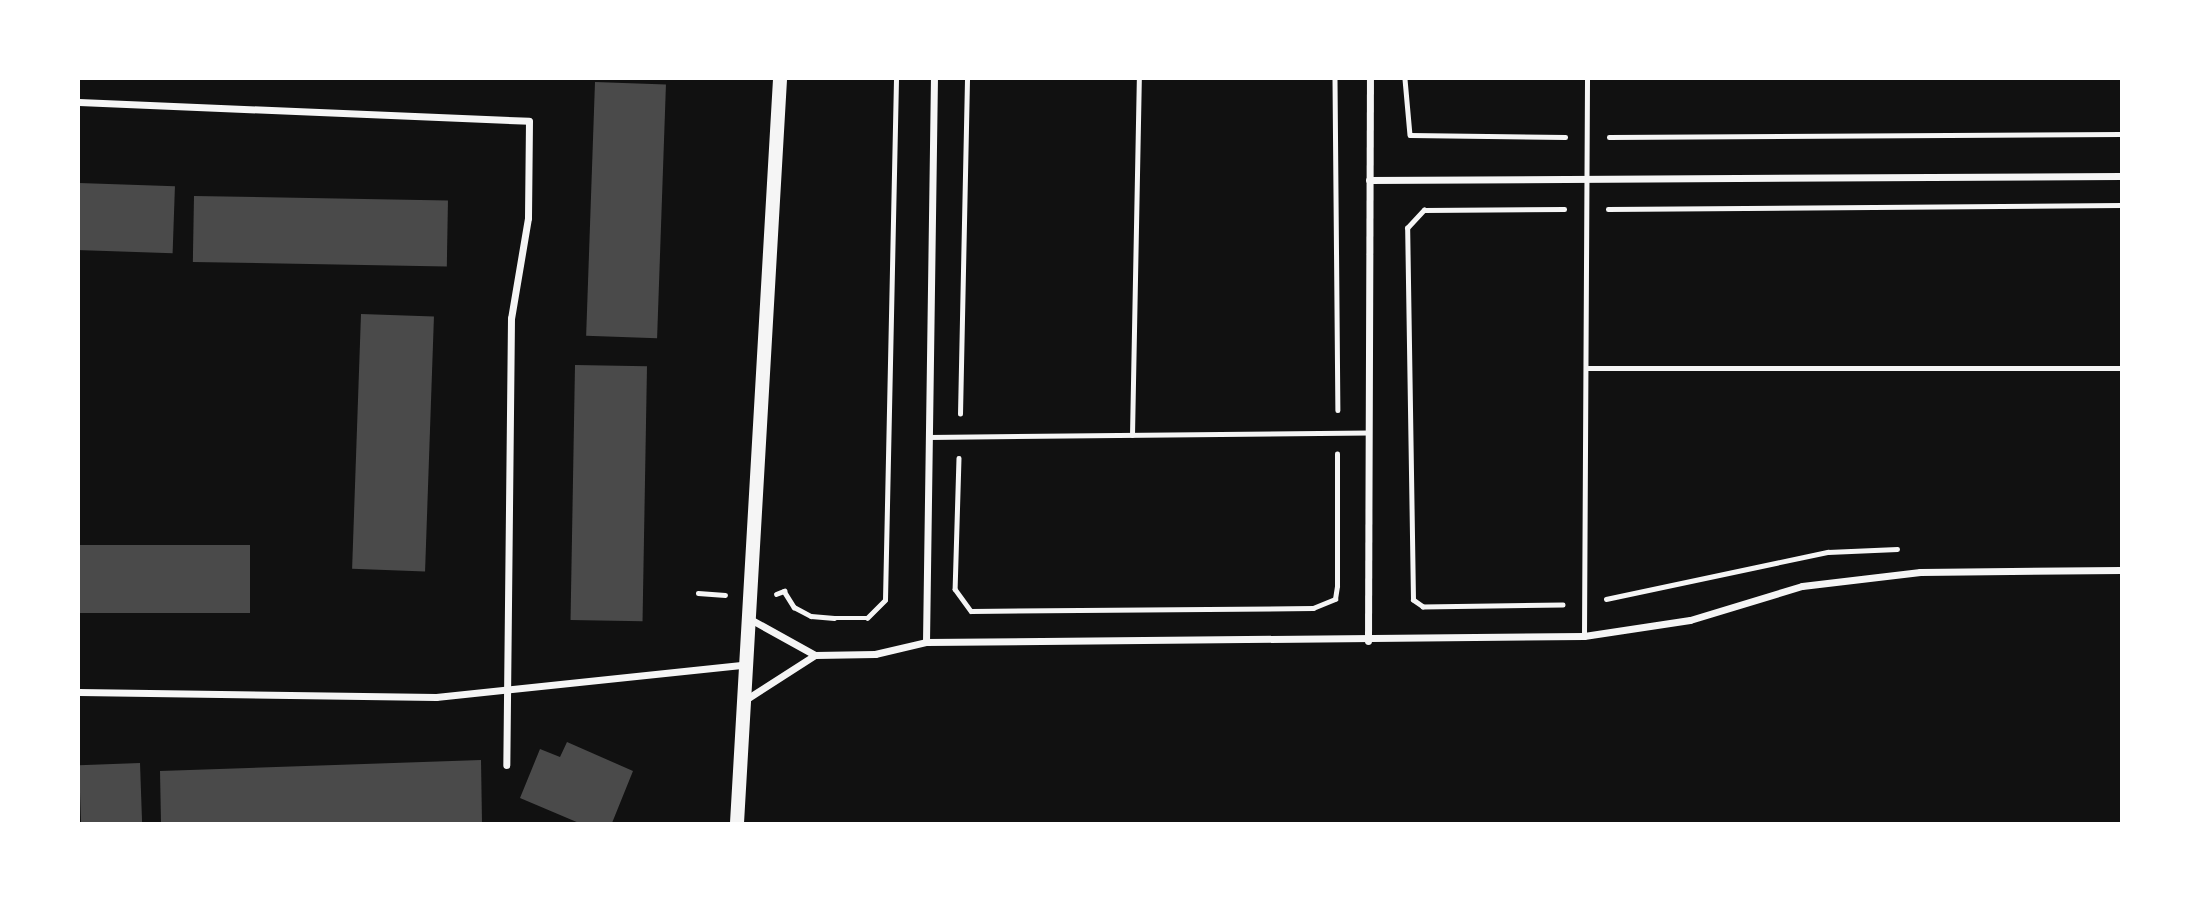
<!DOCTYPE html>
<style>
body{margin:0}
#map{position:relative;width:2200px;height:902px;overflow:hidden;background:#111;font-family:"Titillium Web",sans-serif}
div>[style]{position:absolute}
.building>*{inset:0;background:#4a4a4a;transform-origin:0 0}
.path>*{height:4.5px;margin:-2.25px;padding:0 2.25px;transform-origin:2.25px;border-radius:2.25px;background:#f5f5f5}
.service>*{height:5px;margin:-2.5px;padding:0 2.5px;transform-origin:2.5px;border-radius:2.5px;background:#f5f5f5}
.minor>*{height:7px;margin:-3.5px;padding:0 3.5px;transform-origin:3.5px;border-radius:3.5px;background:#f5f5f5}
.secondary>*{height:14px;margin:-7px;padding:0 7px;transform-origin:7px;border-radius:7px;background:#f5f5f5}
span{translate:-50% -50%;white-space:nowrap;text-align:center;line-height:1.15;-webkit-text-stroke:5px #fff;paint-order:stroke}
.frame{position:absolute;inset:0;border:80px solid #fff;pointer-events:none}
</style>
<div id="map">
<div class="building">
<div style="left:595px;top:82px;width:71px;height:254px;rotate:2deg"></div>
<div style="left:79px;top:183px;width:96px;height:67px;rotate:2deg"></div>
<div style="left:194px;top:196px;width:254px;height:66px;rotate:1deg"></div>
<div style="left:361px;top:314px;width:73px;height:255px;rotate:2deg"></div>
<div style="left:575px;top:365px;width:72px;height:255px;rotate:1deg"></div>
<div style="left:250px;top:545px;width:68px;height:171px;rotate:90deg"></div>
<div style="clip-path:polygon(567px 742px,633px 771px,612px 823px,579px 823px,520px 798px,540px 749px,560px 757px)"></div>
<div style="clip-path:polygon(481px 760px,482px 823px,161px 823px,160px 771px)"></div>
<div style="left:140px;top:763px;width:60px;height:61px;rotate:88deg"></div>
</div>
<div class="path">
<div style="left:1335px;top:79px;width:331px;rotate:89.5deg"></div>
<div style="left:1405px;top:79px;width:56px;rotate:84.9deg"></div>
<div style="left:1410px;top:135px;width:155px;rotate:0.7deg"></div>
<div style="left:1609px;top:137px;width:512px;rotate:-0.34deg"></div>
<div style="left:1608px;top:209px;width:513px;rotate:-0.45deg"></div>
<div style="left:960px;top:414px;width:335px;rotate:-88.8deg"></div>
<div style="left:959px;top:458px;width:131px;rotate:91.7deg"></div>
<div style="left:955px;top:589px;width:27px;rotate:54deg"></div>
<div style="left:971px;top:611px;width:342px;rotate:-0.5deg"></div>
<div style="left:1313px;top:608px;width:24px;rotate:-22deg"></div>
<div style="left:1335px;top:599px;width:13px;rotate:-81deg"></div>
<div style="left:1337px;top:586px;width:132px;rotate:-90deg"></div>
<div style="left:698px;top:593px;width:27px;rotate:4deg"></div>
<div style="left:776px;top:594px;width:9px;rotate:-21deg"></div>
<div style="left:784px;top:591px;width:19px;rotate:58deg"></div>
<div style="left:794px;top:607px;width:19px;rotate:28deg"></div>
<div style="left:811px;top:616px;width:23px;rotate:5deg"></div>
<div style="left:834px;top:618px;width:33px"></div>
<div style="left:867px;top:618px;width:25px;rotate:-45deg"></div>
<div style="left:885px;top:600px;width:521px;rotate:-88.79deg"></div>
<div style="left:1606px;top:599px;width:227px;rotate:-12deg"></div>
<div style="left:1828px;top:552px;width:69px;rotate:-2.5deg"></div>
<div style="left:1563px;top:605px;width:140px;rotate:179.2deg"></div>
<div style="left:1423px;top:607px;width:12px;rotate:-145deg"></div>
<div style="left:1413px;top:600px;width:372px;rotate:-90.9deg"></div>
<div style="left:1407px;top:228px;width:25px;rotate:-47deg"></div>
<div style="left:1424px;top:210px;width:140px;rotate:-0.4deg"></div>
</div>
<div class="service">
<div style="left:1586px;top:368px;width:535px"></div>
<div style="left:1132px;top:435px;width:356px;rotate:-88.9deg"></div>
<div style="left:928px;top:437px;width:441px;rotate:-0.6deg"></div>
<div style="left:1584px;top:636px;width:557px;rotate:-89.69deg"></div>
</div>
<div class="minor">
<div style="left:79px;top:102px;width:450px;rotate:2.4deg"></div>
<div style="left:529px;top:121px;width:97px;rotate:90.6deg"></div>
<div style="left:528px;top:218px;width:101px;rotate:99.6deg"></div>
<div style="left:511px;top:318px;width:447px;rotate:90.6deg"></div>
<div style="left:1369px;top:180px;width:752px;rotate:-0.3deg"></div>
<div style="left:750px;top:619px;width:74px;rotate:29deg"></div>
<div style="left:815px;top:655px;width:60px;rotate:-1deg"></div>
<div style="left:875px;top:654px;width:52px;rotate:-13.2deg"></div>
<div style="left:926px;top:642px;width:658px;rotate:-0.52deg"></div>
<div style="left:1584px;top:636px;width:107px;rotate:-8.6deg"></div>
<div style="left:1690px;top:620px;width:117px;rotate:-16.9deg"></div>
<div style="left:1802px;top:586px;width:119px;rotate:-6.8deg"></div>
<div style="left:1920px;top:572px;width:201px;rotate:-0.6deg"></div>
<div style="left:1368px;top:641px;width:562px;rotate:-89.8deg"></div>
<div style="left:926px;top:642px;width:563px;rotate:-89.19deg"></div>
<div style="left:79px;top:692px;width:357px;rotate:0.8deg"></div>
<div style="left:436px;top:697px;width:314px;rotate:-6deg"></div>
<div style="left:745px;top:700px;width:83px;rotate:-32.7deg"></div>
</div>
<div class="secondary">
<div style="left:737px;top:823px;width:745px;rotate:-86.69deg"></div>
</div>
<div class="frame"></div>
</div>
